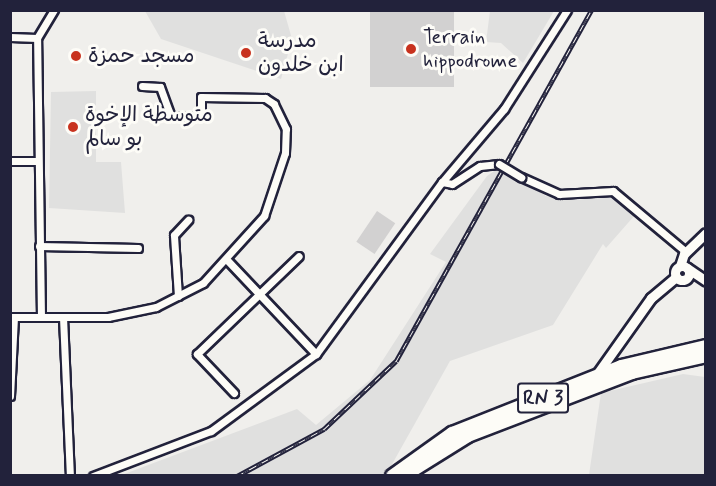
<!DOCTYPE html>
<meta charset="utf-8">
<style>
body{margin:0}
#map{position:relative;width:716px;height:486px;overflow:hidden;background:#f0efec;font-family:Mynerve,"Playpen Sans Arabic",sans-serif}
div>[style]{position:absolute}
.built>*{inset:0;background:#e0e0df}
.green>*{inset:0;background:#d2d1d1;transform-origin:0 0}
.roads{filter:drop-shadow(2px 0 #22223b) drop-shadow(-2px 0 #22223b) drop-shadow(0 2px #22223b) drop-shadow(0 -2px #22223b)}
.street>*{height:7px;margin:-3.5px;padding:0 3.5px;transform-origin:3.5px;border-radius:3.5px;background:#fdfcf7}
.secondary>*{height:9px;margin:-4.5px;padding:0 4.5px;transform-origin:4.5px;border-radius:4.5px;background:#fdfcf7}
.secondary>.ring{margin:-4.5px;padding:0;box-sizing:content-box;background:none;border:9px solid #fdfcf7;border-radius:50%}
.highway>*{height:12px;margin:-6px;padding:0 6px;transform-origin:6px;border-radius:6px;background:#fdfcf7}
.rail>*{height:4.5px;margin-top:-2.25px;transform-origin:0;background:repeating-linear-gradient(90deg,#fdfcf7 0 7px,#22223b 0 14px);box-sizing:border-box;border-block:2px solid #22223b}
.bridges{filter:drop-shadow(2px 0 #22223b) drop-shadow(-2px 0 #22223b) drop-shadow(0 2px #22223b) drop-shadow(0 -2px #22223b)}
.street-bridge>*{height:7px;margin:-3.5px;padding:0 3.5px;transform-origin:3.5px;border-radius:3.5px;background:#fdfcf7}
.dots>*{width:16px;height:16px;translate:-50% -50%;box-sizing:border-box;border:3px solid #fdfcf7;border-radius:50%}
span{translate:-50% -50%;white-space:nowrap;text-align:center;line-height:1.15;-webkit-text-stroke:6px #fdfcf7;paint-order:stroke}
.shield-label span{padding:2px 4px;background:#fdfcf7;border:2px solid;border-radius:4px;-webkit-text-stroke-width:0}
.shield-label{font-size:20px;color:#22223b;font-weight:700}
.poi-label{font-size:21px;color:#22223b}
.left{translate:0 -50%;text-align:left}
.frame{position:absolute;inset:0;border:12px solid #22223b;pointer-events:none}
</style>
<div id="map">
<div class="built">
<div style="clip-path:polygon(145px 11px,284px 11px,292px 39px,281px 79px,161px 39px)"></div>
<div style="clip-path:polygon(490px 11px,490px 10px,554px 11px,523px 63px,501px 43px,486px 42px)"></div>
<div style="clip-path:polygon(96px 91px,96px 162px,121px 162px,125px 213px,49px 208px,51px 92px)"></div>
<div style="clip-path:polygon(500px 167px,546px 196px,575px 200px,614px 196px,635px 215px,606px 248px,603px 244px,553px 325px,450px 361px,386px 475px,119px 476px,297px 409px,316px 425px,370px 380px,446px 262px,430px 254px,487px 176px)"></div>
<div style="clip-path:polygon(683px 374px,705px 377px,705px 475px,589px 475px,601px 393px)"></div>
</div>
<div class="green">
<div style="left:370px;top:11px;width:84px;height:76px"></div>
<div style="left:377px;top:211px;width:22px;height:37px;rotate:34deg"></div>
</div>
<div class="roads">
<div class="street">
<div style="left:10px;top:37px;width:27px;rotate:2deg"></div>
<div style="left:10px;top:161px;width:28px"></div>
<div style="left:521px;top:177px;width:42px;rotate:24.1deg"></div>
<div style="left:559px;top:194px;width:54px;rotate:-3.2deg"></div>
<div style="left:613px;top:191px;width:95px;rotate:39.9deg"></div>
<div style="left:442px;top:182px;width:10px;rotate:11deg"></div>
<div style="left:452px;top:184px;width:33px;rotate:-33deg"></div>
<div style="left:480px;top:166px;width:19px;rotate:-6deg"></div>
<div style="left:39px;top:246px;width:99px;rotate:1.2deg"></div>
<div style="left:228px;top:261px;width:128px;rotate:46.6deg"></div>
<div style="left:178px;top:296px;width:61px;rotate:-93.8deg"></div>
<div style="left:174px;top:235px;width:21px;rotate:-47deg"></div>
<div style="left:10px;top:317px;width:98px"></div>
<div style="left:108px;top:317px;width:49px;rotate:-11.8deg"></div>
<div style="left:156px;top:307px;width:53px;rotate:-27.1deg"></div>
<div style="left:203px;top:283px;width:91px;rotate:-47.7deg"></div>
<div style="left:264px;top:216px;width:66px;rotate:-71.6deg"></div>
<div style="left:285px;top:153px;width:24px;rotate:-88deg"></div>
<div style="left:286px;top:129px;width:28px;rotate:-116deg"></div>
<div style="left:274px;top:104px;width:11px;rotate:-146deg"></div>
<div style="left:265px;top:98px;width:64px;rotate:-179.1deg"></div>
<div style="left:201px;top:97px;width:19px;rotate:90deg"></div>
<div style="left:201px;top:116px;width:30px;rotate:178deg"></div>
<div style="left:171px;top:117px;width:32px;rotate:-110deg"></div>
<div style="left:160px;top:87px;width:18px;rotate:-177deg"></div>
<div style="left:41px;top:317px;width:279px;rotate:-90.8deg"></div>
<div style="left:37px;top:38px;width:33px;rotate:-59deg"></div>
<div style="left:63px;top:317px;width:159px;rotate:87.5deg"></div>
<div style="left:234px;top:393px;width:54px;rotate:-133.5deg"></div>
<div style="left:197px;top:354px;width:141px;rotate:-43.9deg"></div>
<div style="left:10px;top:396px;width:79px;rotate:-87.1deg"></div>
<div style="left:93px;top:476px;width:126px;rotate:-20.9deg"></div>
<div style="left:211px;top:431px;width:130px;rotate:-36.3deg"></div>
<div style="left:316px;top:354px;width:213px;rotate:-53.8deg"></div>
<div style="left:442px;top:182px;width:96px;rotate:-49.7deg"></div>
<div style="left:504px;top:109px;width:117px;rotate:-57.5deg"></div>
</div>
<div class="secondary">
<div style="left:680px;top:266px;width:13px;rotate:-72deg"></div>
<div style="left:684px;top:254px;width:30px;rotate:-44deg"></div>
<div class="ring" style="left:675px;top:266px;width:5px;height:5px"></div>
<div style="left:687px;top:268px;width:23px;rotate:34deg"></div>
<div style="left:597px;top:374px;width:93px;rotate:-54.6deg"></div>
<div style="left:651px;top:298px;width:33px;rotate:-40deg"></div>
</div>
<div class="highway">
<div style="left:392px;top:476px;width:74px;rotate:-35.6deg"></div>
<div style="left:452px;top:433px;width:182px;rotate:-21.6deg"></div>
<div style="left:621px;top:366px;width:87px;rotate:-13.2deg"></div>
<div style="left:404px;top:476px;width:75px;rotate:-32deg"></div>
<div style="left:468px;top:436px;width:176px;rotate:-21deg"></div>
<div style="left:632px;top:373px;width:76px;rotate:-12.9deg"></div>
</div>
</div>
<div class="rail">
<div style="left:237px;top:476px;width:99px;rotate:-28.4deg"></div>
<div style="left:324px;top:429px;width:99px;rotate:-43.4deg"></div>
<div style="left:396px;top:361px;width:402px;rotate:-60.9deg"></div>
</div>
<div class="bridges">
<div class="street-bridge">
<div style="left:499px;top:164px;width:26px;rotate:31deg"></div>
</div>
</div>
<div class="dots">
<div style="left:411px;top:49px;background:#c8321e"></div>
<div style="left:246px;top:53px;background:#c8321e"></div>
<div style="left:76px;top:56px;background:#c8321e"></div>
<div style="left:73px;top:127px;background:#c8321e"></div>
</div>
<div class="shield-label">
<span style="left:543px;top:398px">RN 3</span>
</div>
<div class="poi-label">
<span class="left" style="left:423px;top:49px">Terrain<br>hippodrome</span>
<span class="left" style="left:258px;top:53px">مدرسة<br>ابن خلدون</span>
<span class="left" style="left:88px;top:56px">مسجد حمزة</span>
<span class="left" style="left:85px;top:127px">متوسطة الإخوة<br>بو سالم</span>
</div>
<div class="frame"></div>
</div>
